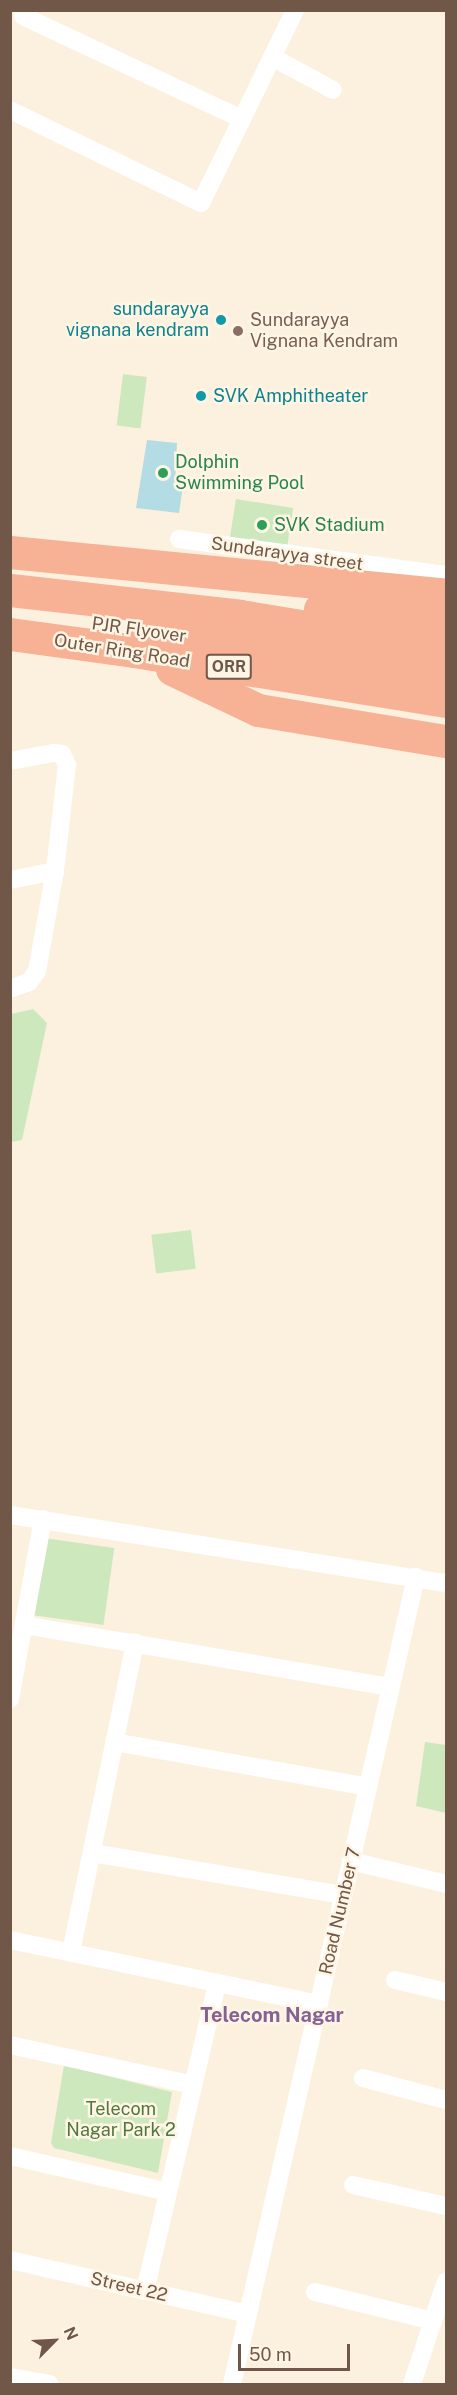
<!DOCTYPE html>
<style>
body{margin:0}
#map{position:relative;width:457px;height:2395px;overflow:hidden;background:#fcf1de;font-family:"Public Sans",sans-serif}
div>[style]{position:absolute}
.green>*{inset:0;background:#cee8be;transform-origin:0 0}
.water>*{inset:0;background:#b4dce4}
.minor>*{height:18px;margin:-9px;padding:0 9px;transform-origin:9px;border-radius:9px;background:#fff}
.motorway>*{height:33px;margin:-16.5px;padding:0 16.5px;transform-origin:16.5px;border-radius:16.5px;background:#f7b195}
.dots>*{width:16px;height:16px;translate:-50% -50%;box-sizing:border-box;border:3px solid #fff5e4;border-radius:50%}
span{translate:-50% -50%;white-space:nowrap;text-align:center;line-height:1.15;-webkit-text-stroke:5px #fff5e4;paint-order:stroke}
.shield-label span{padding:2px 4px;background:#fff5e4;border:2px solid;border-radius:4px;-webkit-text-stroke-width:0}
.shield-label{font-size:16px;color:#715747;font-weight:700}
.culture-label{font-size:18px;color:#0d838f}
.right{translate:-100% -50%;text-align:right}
.left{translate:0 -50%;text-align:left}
.education-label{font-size:18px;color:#785e54}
.leisure-label{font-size:18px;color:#27864d}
.street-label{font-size:18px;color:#715747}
.park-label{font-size:18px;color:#4e783f}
.neighbourhood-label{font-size:20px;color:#856295;font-weight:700}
.frame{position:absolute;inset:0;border:12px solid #715747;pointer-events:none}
.north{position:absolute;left:24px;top:2311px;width:60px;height:60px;-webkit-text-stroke:4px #fff5e4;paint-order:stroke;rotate:66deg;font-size:16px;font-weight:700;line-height:24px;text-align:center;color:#715747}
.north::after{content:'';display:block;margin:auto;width:21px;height:27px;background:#715747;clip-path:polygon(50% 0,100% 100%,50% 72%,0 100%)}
.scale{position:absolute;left:238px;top:2344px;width:112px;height:27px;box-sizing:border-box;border:3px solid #715747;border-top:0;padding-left:8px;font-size:18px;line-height:21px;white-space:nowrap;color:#715747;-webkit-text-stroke:4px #fff5e4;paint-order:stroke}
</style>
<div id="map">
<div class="green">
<div style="left:123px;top:374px;width:24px;height:52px;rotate:7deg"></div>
<div style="left:236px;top:499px;width:58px;height:43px;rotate:9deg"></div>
<div style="clip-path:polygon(33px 1009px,47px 1023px,22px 1140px,11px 1142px,11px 1014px)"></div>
<div style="left:191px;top:1230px;width:39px;height:40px;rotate:83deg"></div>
<div style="left:44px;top:1538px;width:71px;height:78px;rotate:8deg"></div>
<div style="clip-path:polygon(425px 1742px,446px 1745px,446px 1813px,416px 1806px)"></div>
<div style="clip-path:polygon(64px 2065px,172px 2092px,158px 2173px,54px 2148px,51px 2143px)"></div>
</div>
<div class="water">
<div style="clip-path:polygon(147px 440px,177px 443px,175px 484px,183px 486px,179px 513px,136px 508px)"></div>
</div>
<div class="minor">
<div style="left:23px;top:16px;width:242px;rotate:25.2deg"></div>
<div style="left:272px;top:57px;width:69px;rotate:28.4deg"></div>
<div style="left:10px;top:110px;width:212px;rotate:26deg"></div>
<div style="left:201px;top:203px;width:215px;rotate:-64deg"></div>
<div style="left:179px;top:539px;width:269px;rotate:7.7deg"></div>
<div style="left:10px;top:761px;width:44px;rotate:-10.5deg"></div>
<div style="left:53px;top:753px;width:9px;rotate:6deg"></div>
<div style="left:62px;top:754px;width:12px;rotate:66deg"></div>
<div style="left:67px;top:765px;width:107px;rotate:96.5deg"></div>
<div style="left:55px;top:871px;width:102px;rotate:100.2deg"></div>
<div style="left:37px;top:971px;width:14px;rotate:126deg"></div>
<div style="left:29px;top:982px;width:20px;rotate:160deg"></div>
<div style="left:10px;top:880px;width:46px;rotate:-11.3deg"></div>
<div style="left:10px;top:1515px;width:441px;rotate:8.9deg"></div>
<div style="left:24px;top:1625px;width:372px;rotate:9.6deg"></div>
<div style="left:10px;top:1699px;width:183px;rotate:-79.6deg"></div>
<div style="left:114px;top:1742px;width:258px;rotate:10deg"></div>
<div style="left:92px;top:1853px;width:255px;rotate:9.5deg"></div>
<div style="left:351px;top:1861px;width:98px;rotate:13.6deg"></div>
<div style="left:10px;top:1940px;width:316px;rotate:11.7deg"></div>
<div style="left:71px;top:1952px;width:316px;rotate:-78.3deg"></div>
<div style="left:395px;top:1980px;width:52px;rotate:13.2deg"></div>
<div style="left:10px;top:2045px;width:187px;rotate:12.3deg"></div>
<div style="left:363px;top:2078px;width:86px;rotate:14.8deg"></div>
<div style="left:10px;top:2156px;width:162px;rotate:12.8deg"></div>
<div style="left:353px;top:2185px;width:95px;rotate:12.7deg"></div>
<div style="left:10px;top:2260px;width:244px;rotate:12.8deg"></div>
<div style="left:145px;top:2291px;width:316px;rotate:-76.8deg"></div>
<div style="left:315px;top:2292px;width:122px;rotate:13.8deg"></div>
<div style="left:10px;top:2377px;width:40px;rotate:10deg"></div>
<div style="left:232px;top:2384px;width:828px;rotate:-77.16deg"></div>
<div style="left:412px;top:2384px;width:108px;rotate:-71.7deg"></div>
</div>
<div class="motorway">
<div style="left:10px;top:552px;width:438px;rotate:5.6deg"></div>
<div style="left:10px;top:590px;width:231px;rotate:6.4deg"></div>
<div style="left:240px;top:616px;width:209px;rotate:9.4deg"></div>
<div style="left:320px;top:609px;width:127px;rotate:5.9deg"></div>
<div style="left:142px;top:631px;width:307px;rotate:8.2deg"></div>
<div style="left:10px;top:634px;width:125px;rotate:7.8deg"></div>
<div style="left:134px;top:651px;width:316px;rotate:9.1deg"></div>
<div style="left:172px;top:669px;width:95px;rotate:25.5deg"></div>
<div style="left:258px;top:710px;width:191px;rotate:9.4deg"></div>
</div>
<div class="dots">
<div style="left:221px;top:320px;background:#0f9aa8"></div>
<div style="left:238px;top:331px;background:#8d6e63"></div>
<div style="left:201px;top:396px;background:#0f9aa8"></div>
<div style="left:163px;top:473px;background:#2e9e5b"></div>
<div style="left:262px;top:525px;background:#2e9e5b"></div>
</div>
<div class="shield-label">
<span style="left:229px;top:667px">ORR</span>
</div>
<div class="culture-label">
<span class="right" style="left:209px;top:320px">sundarayya<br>vignana kendram</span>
<span class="left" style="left:213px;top:396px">SVK Amphitheater</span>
</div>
<div class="education-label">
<span class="left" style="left:250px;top:331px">Sundarayya<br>Vignana Kendram</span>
</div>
<div class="leisure-label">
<span class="left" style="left:175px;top:473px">Dolphin<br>Swimming Pool</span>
<span class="left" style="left:274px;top:525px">SVK Stadium</span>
</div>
<div class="street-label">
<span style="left:287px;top:554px;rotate:8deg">Sundarayya street</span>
<span style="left:139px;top:630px;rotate:8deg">PJR Flyover</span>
<span style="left:122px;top:651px;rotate:9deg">Outer Ring Road</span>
<span style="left:340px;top:1911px;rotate:-77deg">Road Number 7</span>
<span style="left:129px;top:2287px;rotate:13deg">Street 22</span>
</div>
<div class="park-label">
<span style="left:121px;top:2120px">Telecom<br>Nagar Park 2</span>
</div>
<div class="neighbourhood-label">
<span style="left:272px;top:2015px">Telecom Nagar</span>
</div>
<div class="frame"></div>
<div class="north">N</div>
<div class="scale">50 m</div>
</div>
